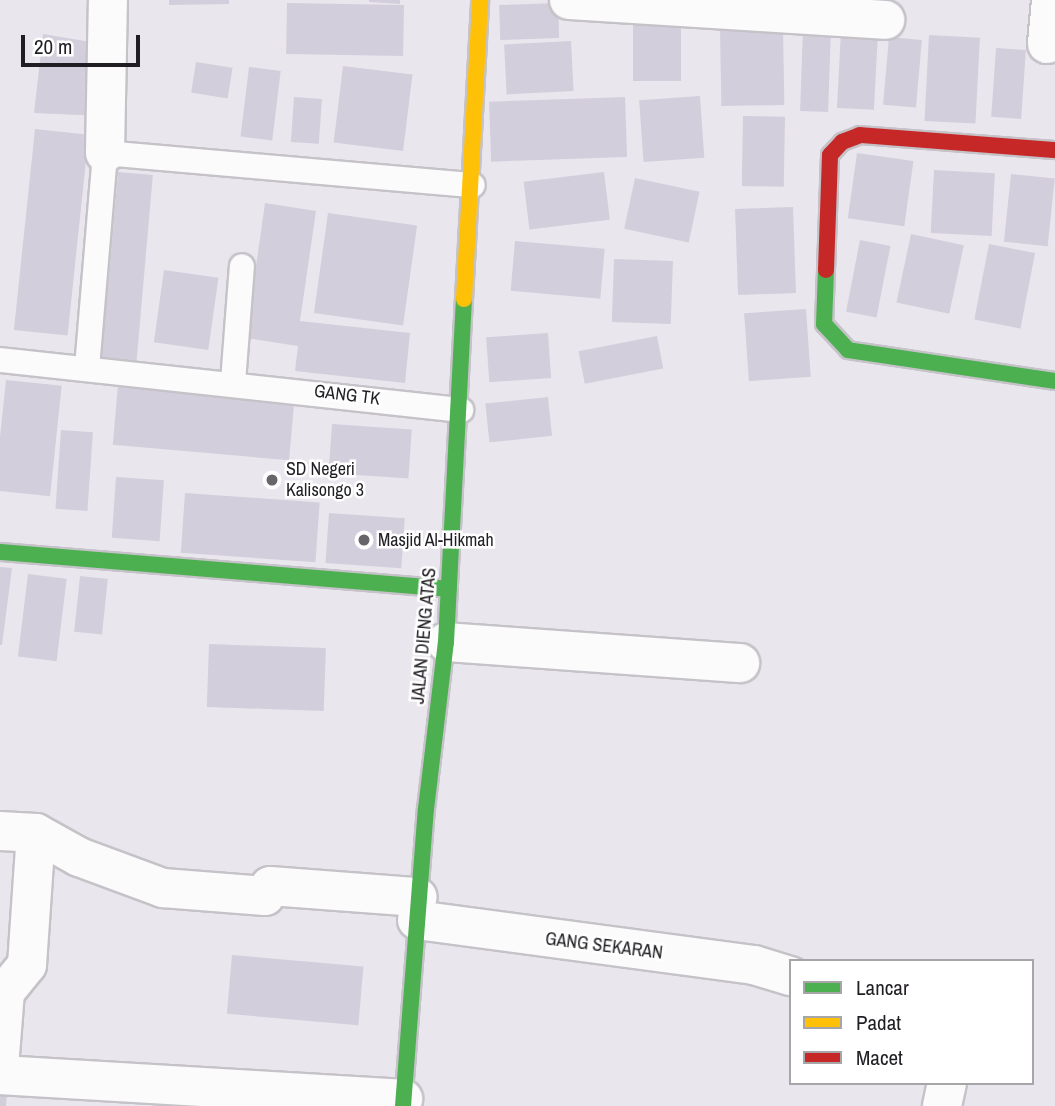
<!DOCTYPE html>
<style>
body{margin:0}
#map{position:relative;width:1055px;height:1106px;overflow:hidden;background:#eae6ee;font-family:"Archivo Narrow",sans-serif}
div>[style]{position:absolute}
.building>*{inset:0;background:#d3cedb;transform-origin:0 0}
.roads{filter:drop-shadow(2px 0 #c5c2c8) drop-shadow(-2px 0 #c5c2c8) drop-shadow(0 2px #c5c2c8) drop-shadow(0 -2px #c5c2c8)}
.lane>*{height:24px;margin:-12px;padding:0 12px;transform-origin:12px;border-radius:12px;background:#fcfbfc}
.street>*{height:38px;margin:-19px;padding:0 19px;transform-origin:19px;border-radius:19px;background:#fcfbfc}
.fast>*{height:16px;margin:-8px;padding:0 8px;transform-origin:8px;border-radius:8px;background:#4caf50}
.slow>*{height:16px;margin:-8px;padding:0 8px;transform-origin:8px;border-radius:8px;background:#ffc107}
.jam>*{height:16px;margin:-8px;padding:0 8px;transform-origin:8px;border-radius:8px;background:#c62828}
.dots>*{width:19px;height:19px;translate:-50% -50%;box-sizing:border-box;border:4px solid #fff;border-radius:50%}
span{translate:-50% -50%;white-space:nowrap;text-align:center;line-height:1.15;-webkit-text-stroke:5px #fff;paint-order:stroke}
.street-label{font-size:18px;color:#201e23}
.poi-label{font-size:18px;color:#201e23}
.left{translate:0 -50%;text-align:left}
.legend{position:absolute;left:789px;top:959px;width:245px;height:126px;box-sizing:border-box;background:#fff;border:2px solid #a6a5a7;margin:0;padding:9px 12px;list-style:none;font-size:21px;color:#201e23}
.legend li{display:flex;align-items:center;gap:14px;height:35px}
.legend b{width:35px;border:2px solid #a6a5a7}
.scale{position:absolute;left:21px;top:35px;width:119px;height:32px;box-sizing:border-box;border:4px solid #201e23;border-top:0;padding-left:9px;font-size:21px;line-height:24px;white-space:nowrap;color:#201e23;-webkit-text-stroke:5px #fff;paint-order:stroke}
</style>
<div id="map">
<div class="building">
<div style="clip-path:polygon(169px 0,229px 0,229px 4px,169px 5px)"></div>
<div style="clip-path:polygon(369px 0,400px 0,400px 4px,369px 2px)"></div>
<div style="left:287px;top:3px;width:117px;height:51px;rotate:1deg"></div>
<div style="left:558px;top:3px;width:35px;height:59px;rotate:88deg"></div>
<div style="left:633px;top:19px;width:48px;height:62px"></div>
<div style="left:783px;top:28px;width:77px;height:63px;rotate:89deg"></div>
<div style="left:803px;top:28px;width:28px;height:83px;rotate:2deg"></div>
<div style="left:841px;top:31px;width:37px;height:77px;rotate:3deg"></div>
<div style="clip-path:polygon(43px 34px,103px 44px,103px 116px,34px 113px)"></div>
<div style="left:929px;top:35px;width:51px;height:86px;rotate:3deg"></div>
<div style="left:889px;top:37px;width:33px;height:68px;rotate:5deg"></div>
<div style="left:571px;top:41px;width:50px;height:67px;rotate:87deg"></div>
<div style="left:996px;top:48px;width:30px;height:69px;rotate:4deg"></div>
<div style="left:196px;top:62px;width:37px;height:31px;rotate:9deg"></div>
<div style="left:343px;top:66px;width:70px;height:77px;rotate:7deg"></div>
<div style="left:249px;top:67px;width:32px;height:70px;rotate:7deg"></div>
<div style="left:700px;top:96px;width:62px;height:61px;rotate:86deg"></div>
<div style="left:294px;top:97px;width:28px;height:45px;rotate:4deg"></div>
<div style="left:625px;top:97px;width:60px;height:136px;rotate:88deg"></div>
<div style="left:743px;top:116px;width:42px;height:70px;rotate:1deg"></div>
<div style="left:35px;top:129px;width:54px;height:202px;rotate:6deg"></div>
<div style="left:857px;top:153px;width:57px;height:66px;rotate:8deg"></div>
<div style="left:934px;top:170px;width:61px;height:63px;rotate:3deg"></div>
<div style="left:118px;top:172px;width:35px;height:192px;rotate:5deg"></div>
<div style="left:604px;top:172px;width:48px;height:81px;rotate:83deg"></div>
<div style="left:1011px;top:174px;width:44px;height:68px;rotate:6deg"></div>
<div style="left:635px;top:178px;width:66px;height:52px;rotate:12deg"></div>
<div style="clip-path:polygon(265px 203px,316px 211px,300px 321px,410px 333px,405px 383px,295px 371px,298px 346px,246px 338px)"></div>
<div style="left:793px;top:207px;width:86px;height:58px;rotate:88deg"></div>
<div style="left:328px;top:213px;width:90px;height:101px;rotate:8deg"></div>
<div style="left:911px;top:234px;width:54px;height:70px;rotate:12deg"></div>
<div style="left:860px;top:240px;width:31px;height:73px;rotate:11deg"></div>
<div style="left:515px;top:241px;width:90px;height:50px;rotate:5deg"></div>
<div style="left:989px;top:244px;width:47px;height:77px;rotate:11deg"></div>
<div style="left:614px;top:259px;width:59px;height:63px;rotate:2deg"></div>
<div style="left:164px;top:270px;width:55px;height:73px;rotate:8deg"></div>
<div style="left:806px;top:309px;width:68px;height:62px;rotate:86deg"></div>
<div style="left:548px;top:333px;width:45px;height:62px;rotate:86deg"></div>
<div style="left:657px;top:336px;width:33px;height:80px;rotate:79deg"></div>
<div style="left:6px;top:380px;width:56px;height:111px;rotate:6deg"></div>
<div style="left:118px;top:385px;width:177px;height:60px;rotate:5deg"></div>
<div style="left:548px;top:397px;width:39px;height:63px;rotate:84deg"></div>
<div style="left:332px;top:424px;width:80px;height:49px;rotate:4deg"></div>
<div style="left:61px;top:430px;width:32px;height:79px;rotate:4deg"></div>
<div style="left:116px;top:477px;width:48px;height:61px;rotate:4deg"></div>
<div style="left:185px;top:493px;width:135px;height:60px;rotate:4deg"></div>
<div style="left:329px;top:513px;width:76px;height:50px;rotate:4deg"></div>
<div style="clip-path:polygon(0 567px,12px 568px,2px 645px,0 645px)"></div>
<div style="left:28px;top:574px;width:39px;height:83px;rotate:7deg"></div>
<div style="left:80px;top:576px;width:28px;height:56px;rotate:6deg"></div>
<div style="left:209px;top:644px;width:117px;height:63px;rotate:2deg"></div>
<div style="left:232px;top:955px;width:132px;height:59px;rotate:5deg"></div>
<div style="clip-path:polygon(0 1082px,8px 1083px,6px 1106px,0 1106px)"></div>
</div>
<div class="roads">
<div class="lane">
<div style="left:0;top:360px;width:464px;rotate:6.2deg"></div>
<div style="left:87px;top:368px;width:216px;rotate:-85.2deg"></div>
<div style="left:105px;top:153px;width:369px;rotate:5deg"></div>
<div style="left:233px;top:382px;width:116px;rotate:-85.6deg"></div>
</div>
<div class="street">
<div style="left:569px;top:0;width:317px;rotate:3.6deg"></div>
<div style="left:1047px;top:44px;width:44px;rotate:-84.8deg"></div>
<div style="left:105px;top:153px;width:153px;rotate:-88.9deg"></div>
<div style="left:446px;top:642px;width:295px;rotate:4.1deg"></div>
<div style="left:0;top:831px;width:36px;rotate:3deg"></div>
<div style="left:36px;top:833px;width:49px;rotate:29.2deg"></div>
<div style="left:79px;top:857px;width:90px;rotate:20.3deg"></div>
<div style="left:163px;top:888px;width:102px;rotate:4.5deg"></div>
<div style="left:265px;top:896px;width:11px;rotate:-63deg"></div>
<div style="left:270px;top:886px;width:148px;rotate:4.3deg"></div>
<div style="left:417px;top:920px;width:340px;rotate:7.6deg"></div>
<div style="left:754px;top:965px;width:39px;rotate:17deg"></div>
<div style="left:0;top:1055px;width:63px;rotate:-85.5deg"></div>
<div style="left:5px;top:992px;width:35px;rotate:-51deg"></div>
<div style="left:27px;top:965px;width:132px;rotate:-86.1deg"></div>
<div style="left:0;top:1075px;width:404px;rotate:3.4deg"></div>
<div style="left:942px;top:1106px;width:24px;rotate:-78deg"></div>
</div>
<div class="fast">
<div style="left:826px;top:270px;width:54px;rotate:92.1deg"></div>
<div style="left:824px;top:324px;width:35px;rotate:47deg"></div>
<div style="left:848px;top:350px;width:209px;rotate:8.5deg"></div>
<div style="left:0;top:552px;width:450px;rotate:4.7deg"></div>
<div style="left:403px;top:1106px;width:298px;rotate:-85.6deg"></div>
<div style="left:426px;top:809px;width:168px;rotate:-83.2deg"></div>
<div style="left:446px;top:642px;width:343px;rotate:-87deg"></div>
</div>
<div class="slow">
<div style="left:464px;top:299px;width:299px;rotate:-86.9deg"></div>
</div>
<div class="jam">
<div style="left:826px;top:270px;width:115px;rotate:-88deg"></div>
<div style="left:830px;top:155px;width:18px;rotate:-47deg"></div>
<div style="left:842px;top:142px;width:19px;rotate:-21deg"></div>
<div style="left:860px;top:135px;width:196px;rotate:4.4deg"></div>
</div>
</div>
<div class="dots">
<div style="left:272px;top:480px;background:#67646a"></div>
<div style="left:364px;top:540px;background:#67646a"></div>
</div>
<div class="street-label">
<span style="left:347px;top:395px;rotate:7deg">GANG TK</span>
<span style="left:424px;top:636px;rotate:-85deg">JALAN DIENG ATAS</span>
<span style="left:604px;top:946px;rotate:7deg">GANG SEKARAN</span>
</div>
<div class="poi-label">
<span class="left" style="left:286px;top:480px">SD Negeri<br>Kalisongo 3</span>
<span class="left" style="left:378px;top:540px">Masjid Al-Hikmah</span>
</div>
<ul class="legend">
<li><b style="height:9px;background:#4caf50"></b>Lancar</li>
<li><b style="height:9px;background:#ffc107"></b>Padat</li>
<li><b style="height:9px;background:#c62828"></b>Macet</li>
</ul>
<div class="scale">20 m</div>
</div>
